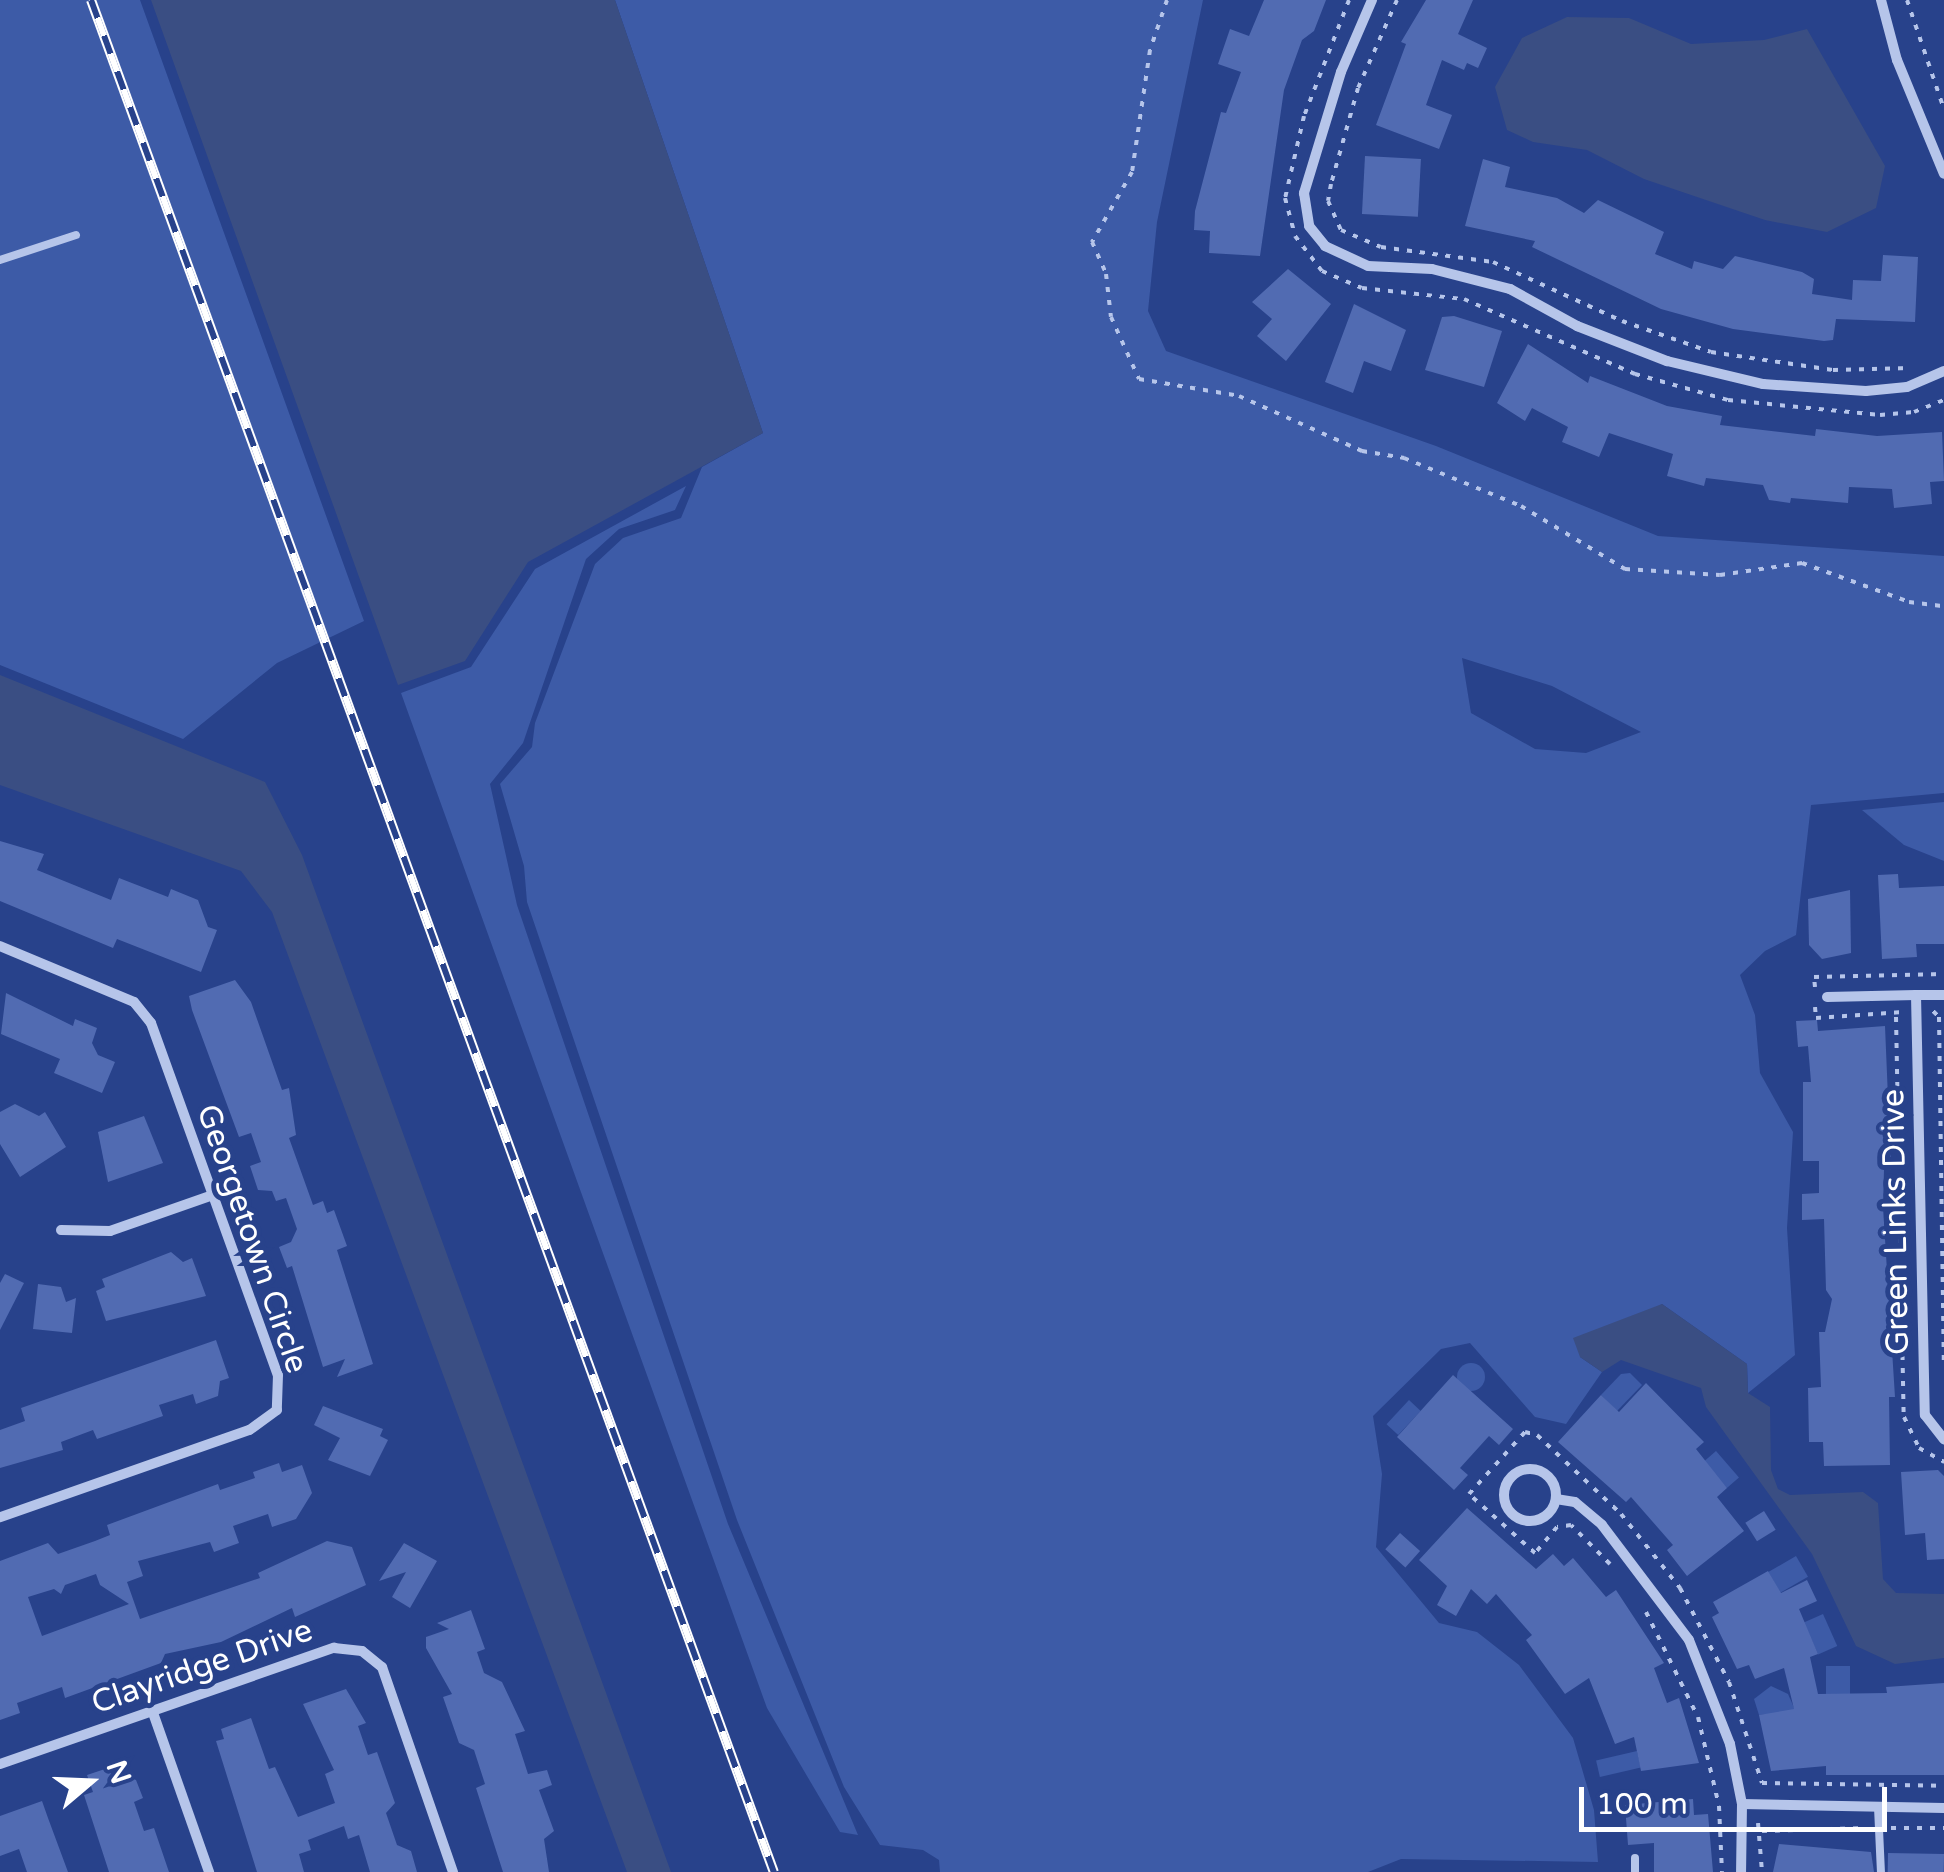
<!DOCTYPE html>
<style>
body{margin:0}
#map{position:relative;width:1944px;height:1872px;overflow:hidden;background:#28428b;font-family:"Varela Round",sans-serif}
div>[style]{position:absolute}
.green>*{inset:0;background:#3d5ba7;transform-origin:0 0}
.round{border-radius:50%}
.water>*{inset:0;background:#3a4e83}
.building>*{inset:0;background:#516bb2;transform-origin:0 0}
.path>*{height:4px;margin-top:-2px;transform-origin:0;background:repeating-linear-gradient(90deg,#b6c5ea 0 5px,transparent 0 13px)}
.service>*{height:8px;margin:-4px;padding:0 4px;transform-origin:4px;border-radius:4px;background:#b6c5ea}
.minor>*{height:10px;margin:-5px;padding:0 5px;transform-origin:5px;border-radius:5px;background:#b6c5ea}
.minor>.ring{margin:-5px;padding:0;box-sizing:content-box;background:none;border:10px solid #b6c5ea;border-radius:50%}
.rail>*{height:10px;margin-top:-5px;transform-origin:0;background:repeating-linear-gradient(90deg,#28428b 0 19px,#fff 0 38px);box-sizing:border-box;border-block:2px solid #fff}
span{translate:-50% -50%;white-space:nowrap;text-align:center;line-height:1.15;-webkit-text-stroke:10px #28428b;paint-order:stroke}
.street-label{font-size:32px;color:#fff}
.north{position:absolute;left:40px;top:1732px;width:100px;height:100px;-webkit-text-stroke:8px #28428b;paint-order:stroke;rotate:71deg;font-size:28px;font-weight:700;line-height:40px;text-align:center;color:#fff}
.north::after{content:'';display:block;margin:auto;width:35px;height:45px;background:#fff;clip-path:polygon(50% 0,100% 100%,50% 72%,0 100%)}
.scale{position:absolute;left:1579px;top:1787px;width:308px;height:45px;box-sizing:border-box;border:5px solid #fff;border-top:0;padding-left:12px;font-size:30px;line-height:35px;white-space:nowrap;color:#fff;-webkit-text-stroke:8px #28428b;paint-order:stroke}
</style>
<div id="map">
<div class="green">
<div style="clip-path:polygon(0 0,140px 0,364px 621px,277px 663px,183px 739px,0 665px)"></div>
<div style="clip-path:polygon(evenodd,615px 0,1203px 0,1157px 222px,1148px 311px,1166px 351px,1436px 446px,1658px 536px,1944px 556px,1944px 793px,1811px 805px,1796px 935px,1765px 951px,1740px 975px,1755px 1015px,1760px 1073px,1793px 1132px,1787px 1228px,1795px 1355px,1748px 1393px,1747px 1364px,1662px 1304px,1580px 1357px,1602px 1372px,1566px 1424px,1535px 1417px,1470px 1343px,1441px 1349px,1373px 1416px,1382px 1474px,1376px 1547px,1439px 1623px,1477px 1632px,1519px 1665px,1573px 1738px,1594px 1810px,1598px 1862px,1401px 1859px,1368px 1872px,940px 1872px,939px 1860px,923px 1850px,880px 1845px,844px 1787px,737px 1520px,527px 902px,524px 866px,500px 784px,532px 747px,535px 723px,595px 564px,623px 538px,681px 518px,702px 467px,763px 433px,615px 0,1462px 658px,1552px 686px,1641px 732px,1586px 753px,1535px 749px,1471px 713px,1462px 658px)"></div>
<div style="clip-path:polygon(686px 486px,675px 510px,619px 529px,586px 559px,523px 743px,490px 784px,517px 905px,728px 1524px,858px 1835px,840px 1832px,767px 1708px,401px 693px,471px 667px,535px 569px)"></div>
<div style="clip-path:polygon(1944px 802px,1944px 861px,1904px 845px,1862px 810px)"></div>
<div class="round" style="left:1457px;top:1363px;width:28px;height:28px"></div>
<div style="clip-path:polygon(1630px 1373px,1642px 1385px,1617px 1411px,1601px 1395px,1621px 1374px)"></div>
<div style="left:1409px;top:1400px;width:16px;height:33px;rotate:43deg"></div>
<div style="left:1716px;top:1451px;width:35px;height:16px;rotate:49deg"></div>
<div style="left:1796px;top:1556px;width:24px;height:32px;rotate:60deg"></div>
<div style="left:1823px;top:1614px;width:35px;height:21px;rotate:66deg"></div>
<div style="left:1826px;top:1666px;width:24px;height:28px"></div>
<div style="clip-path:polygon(1771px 1686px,1788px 1694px,1796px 1712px,1759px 1715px,1754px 1699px)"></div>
<div style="left:1637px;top:1751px;width:17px;height:42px;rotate:77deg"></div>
</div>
<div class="water">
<div style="clip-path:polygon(151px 0,615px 0,763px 433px,528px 562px,465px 661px,398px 685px)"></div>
<div style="clip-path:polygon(1567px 17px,1629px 18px,1691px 44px,1764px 40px,1807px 29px,1885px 166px,1876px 208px,1827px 232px,1765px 220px,1644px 179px,1587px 150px,1533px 142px,1507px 130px,1495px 87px,1522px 38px)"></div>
<div style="clip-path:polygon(0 675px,265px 782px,302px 855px,671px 1872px,627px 1872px,272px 912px,241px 871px,0 785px)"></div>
<div style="clip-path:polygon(1662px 1304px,1747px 1364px,1748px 1393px,1770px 1407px,1771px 1470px,1778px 1489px,1790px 1495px,1863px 1492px,1878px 1503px,1883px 1579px,1896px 1593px,1944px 1594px,1944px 1658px,1895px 1664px,1856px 1646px,1812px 1554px,1706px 1407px,1701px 1388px,1621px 1360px,1602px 1372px,1580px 1357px,1573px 1338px)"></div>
</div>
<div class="building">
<div style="clip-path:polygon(1264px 0,1326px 0,1314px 31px,1302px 40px,1284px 90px,1260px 256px,1209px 253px,1210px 231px,1194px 230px,1195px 211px,1221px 112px,1226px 113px,1241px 72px,1218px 64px,1230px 29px,1249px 36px)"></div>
<div style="clip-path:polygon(1426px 0,1473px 0,1458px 34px,1487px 48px,1478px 68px,1467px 63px,1464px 70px,1442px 60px,1426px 105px,1452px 115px,1439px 149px,1376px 125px,1406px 44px,1401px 42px)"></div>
<div style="left:1365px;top:156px;width:56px;height:58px;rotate:3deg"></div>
<div style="clip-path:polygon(1483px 159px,1510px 167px,1505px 187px,1557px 198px,1584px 213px,1598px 200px,1664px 232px,1655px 254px,1692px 269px,1694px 261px,1723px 269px,1735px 256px,1802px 272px,1814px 279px,1812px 294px,1852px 300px,1853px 280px,1881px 281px,1883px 255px,1918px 257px,1915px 322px,1836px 319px,1833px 340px,1824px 341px,1733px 329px,1661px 309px,1532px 247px,1535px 241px,1465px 226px)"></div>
<div style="clip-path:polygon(1288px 269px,1331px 304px,1286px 361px,1257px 336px,1272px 319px,1252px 302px)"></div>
<div style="clip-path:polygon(1354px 304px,1406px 330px,1391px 371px,1364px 361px,1353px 393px,1325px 382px)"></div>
<div style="clip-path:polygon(1454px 316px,1502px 331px,1484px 387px,1425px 370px,1442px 317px)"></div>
<div style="clip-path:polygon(1528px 344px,1588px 383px,1590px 376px,1667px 406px,1722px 416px,1720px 425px,1815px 436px,1816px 429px,1877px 436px,1942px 432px,1944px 481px,1930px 482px,1932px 504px,1894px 508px,1892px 489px,1849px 487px,1848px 503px,1791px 498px,1790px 503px,1769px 500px,1763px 485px,1706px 478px,1704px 486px,1667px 476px,1673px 454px,1609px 433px,1599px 457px,1562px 442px,1568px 427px,1532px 408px,1525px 421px,1497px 403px)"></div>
<div style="clip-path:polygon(0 841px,44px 854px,37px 870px,111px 900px,119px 878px,168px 897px,171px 889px,198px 900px,208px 927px,217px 930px,201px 972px,117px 939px,113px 948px,0 901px)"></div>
<div style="clip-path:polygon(1898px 874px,1899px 888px,1944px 886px,1944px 944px,1916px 944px,1917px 957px,1882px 959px,1878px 875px)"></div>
<div style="clip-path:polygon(1850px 890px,1851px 953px,1822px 959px,1809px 945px,1808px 899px)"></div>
<div style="clip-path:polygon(235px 980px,251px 1002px,282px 1090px,289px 1088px,296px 1135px,289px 1138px,313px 1205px,323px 1201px,327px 1213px,334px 1210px,347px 1246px,337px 1250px,373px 1364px,337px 1377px,345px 1359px,323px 1367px,292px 1266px,287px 1268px,279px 1247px,291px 1242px,297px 1229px,286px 1198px,276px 1201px,272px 1191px,258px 1190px,250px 1166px,261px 1162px,251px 1133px,239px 1137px,192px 1010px,189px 996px)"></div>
<div style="clip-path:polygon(6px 993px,73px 1026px,75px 1019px,97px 1028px,92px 1043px,98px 1055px,115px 1062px,102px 1093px,54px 1073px,60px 1059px,1px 1034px)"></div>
<div style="clip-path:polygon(1817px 1020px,1818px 1031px,1885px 1026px,1891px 1170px,1884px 1170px,1883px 1207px,1895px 1397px,1889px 1397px,1890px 1465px,1824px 1466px,1823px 1442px,1809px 1442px,1808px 1388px,1821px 1387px,1819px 1332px,1825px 1332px,1832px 1299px,1826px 1290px,1824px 1219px,1802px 1220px,1802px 1194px,1819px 1193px,1819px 1161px,1803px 1161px,1803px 1082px,1811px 1082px,1808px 1046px,1798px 1047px,1796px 1021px)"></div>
<div style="clip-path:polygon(15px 1104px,39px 1116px,45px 1112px,66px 1147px,20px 1177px,0 1144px,0 1112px)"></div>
<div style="clip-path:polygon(144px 1116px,163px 1163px,108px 1182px,98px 1132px)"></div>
<div style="clip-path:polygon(171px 1252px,183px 1262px,192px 1258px,206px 1296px,106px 1321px,96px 1291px,105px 1287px,102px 1279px)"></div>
<div style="clip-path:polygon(5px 1274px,24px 1283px,0 1330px,0 1283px)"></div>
<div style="clip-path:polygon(38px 1284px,61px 1287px,66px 1302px,76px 1298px,72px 1333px,33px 1329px)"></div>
<div style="clip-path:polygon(216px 1340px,229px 1378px,220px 1381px,218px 1396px,196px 1404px,193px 1394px,159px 1405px,163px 1416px,97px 1439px,93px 1430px,61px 1442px,63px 1450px,0 1468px,0 1430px,25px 1421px,21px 1408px)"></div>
<div style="clip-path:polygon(1453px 1375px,1513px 1429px,1499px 1445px,1489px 1436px,1460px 1468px,1468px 1475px,1454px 1490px,1397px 1437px)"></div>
<div style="clip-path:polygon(1646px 1383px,1704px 1442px,1696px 1449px,1727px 1488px,1717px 1497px,1744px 1531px,1687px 1576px,1667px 1550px,1673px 1545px,1631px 1497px,1626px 1502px,1558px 1442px,1601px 1395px,1619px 1412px)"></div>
<div style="clip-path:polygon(323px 1406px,383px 1429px,380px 1436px,388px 1440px,370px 1476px,328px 1460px,340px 1438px,314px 1425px)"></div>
<div style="clip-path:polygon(evenodd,279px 1463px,282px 1472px,302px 1465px,312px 1493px,296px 1519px,272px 1527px,268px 1514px,233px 1526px,239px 1543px,214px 1552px,210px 1542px,138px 1561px,143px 1576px,127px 1582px,140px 1619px,260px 1578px,258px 1573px,327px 1541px,352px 1547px,366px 1585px,295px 1617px,292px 1608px,221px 1642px,165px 1654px,161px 1663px,65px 1698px,62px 1687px,17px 1703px,20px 1713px,0 1720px,0 1561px,48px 1543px,58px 1554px,95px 1541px,110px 1535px,107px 1525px,218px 1484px,220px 1490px,255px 1478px,253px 1472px,279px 1463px,96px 1574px,100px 1585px,129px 1604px,42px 1636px,28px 1597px,54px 1589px,61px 1594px,65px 1585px,96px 1574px)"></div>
<div style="clip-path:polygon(1938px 1470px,1944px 1476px,1944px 1559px,1927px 1560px,1925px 1533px,1905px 1535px,1901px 1472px)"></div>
<div style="clip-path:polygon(1467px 1508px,1536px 1569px,1553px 1554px,1564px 1566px,1573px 1558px,1606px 1597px,1616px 1590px,1664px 1663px,1654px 1668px,1667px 1703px,1679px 1698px,1699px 1763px,1641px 1771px,1634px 1737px,1615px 1744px,1589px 1678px,1565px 1694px,1526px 1640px,1532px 1635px,1496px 1594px,1487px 1604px,1471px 1589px,1456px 1616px,1437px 1605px,1447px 1586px,1419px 1560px)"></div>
<div style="left:1764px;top:1511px;width:22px;height:22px;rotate:58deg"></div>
<div style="left:1400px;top:1533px;width:27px;height:22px;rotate:42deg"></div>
<div style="clip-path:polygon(404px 1543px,437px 1561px,410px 1608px,392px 1597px,406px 1572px,379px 1581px)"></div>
<div style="clip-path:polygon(1768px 1571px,1781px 1593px,1807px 1580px,1817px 1601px,1799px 1609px,1818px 1654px,1810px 1657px,1818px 1694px,1887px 1693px,1886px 1687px,1944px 1683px,1944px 1775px,1826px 1775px,1826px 1766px,1771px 1771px,1759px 1715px,1794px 1709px,1784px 1668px,1755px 1679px,1749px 1665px,1737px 1669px,1712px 1617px,1719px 1613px,1713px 1602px)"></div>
<div style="clip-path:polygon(471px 1610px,485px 1649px,477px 1652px,484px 1673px,502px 1682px,525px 1731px,515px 1734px,528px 1774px,547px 1770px,552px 1785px,539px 1790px,554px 1831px,544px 1839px,549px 1872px,503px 1872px,476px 1788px,485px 1784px,474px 1750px,459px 1743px,443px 1697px,452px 1694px,426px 1648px,426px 1637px,449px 1629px,437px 1623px)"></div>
<div style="clip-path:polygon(346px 1689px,366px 1723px,358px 1726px,368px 1755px,377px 1752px,395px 1803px,386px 1813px,397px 1845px,411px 1851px,417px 1872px,370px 1872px,359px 1835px,348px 1839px,344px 1826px,308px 1840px,311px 1850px,299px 1854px,304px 1872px,257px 1872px,216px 1741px,224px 1739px,221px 1729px,251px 1718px,269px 1769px,275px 1767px,298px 1817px,335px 1803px,325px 1774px,334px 1770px,303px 1704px)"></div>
<div style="clip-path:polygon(117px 1765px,121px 1775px,136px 1780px,143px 1798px,134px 1802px,144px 1831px,154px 1828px,169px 1872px,109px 1872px,84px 1795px,93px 1792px,87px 1775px)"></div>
<div style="clip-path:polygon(1693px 1799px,1694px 1815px,1708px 1814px,1713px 1872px,1654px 1872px,1654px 1843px,1628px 1845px,1625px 1805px)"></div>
<div style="clip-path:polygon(42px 1801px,48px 1818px,68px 1872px,27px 1872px,19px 1849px,0 1856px,0 1816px)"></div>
<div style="clip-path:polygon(1779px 1844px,1871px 1852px,1874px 1872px,1773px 1872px)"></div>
<div style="left:1888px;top:1853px;width:56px;height:19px;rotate:1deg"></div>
</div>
<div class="path">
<div style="left:1167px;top:0;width:53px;rotate:108.8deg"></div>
<div style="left:1150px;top:50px;width:123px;rotate:98.4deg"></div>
<div style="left:1132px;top:172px;width:81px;rotate:119.7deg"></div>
<div style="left:1092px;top:242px;width:35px;rotate:66deg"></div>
<div style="left:1106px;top:274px;width:43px;rotate:83.4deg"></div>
<div style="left:1111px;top:317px;width:68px;rotate:65.7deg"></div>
<div style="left:1139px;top:379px;width:101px;rotate:9.6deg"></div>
<div style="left:1239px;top:396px;width:135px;rotate:24.1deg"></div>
<div style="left:1362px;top:451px;width:43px;rotate:9.5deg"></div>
<div style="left:1404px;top:458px;width:126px;rotate:22.3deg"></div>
<div style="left:1521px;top:506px;width:122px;rotate:31.2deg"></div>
<div style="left:1625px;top:569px;width:95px;rotate:3.6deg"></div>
<div style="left:1720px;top:575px;width:83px;rotate:-8.3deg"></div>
<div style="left:1802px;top:563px;width:114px;rotate:20deg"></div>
<div style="left:1909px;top:602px;width:35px;rotate:7deg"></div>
<div style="left:1349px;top:0;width:124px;rotate:111.2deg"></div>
<div style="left:1304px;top:116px;width:84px;rotate:103deg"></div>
<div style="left:1285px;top:198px;width:39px;rotate:75deg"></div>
<div style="left:1295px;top:236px;width:44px;rotate:52.4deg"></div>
<div style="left:1322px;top:271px;width:43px;rotate:23deg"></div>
<div style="left:1362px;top:288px;width:103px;rotate:6.2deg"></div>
<div style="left:1464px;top:299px;width:187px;rotate:23.7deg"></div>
<div style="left:1635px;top:374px;width:97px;rotate:15.6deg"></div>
<div style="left:1728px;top:400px;width:153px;rotate:5.6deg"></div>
<div style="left:1880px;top:415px;width:34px;rotate:-5deg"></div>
<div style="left:1914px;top:412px;width:32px;rotate:-22deg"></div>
<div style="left:1397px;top:0;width:96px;rotate:113.9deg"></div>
<div style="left:1358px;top:88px;width:100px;rotate:105.7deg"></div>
<div style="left:1331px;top:184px;width:17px;rotate:100deg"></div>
<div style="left:1328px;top:201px;width:32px;rotate:66deg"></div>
<div style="left:1341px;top:230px;width:43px;rotate:23deg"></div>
<div style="left:1381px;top:247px;width:113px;rotate:7.6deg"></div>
<div style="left:1493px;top:262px;width:142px;rotate:24.6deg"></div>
<div style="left:1622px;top:321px;width:94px;rotate:19.2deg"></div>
<div style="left:1711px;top:352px;width:123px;rotate:8.4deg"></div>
<div style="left:1833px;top:370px;width:78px;rotate:-1.5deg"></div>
<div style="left:1907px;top:0;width:115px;rotate:71.3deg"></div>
<div style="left:1815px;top:987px;width:10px;rotate:-96deg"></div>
<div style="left:1814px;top:977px;width:130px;rotate:-1.3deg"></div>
<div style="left:1815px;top:1007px;width:11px;rotate:85deg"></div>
<div style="left:1816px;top:1018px;width:87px;rotate:-3.9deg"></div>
<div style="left:1933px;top:1011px;width:8px;rotate:45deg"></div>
<div style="left:1939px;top:1017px;width:350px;rotate:89.2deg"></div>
<div style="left:1896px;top:1017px;width:400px;rotate:88.9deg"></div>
<div style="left:1904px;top:1417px;width:34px;rotate:64deg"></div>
<div style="left:1919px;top:1448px;width:29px;rotate:29deg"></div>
<div style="left:1610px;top:1564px;width:55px;rotate:-135deg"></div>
<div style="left:1571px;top:1525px;width:14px;rotate:172deg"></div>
<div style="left:1557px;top:1527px;width:34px;rotate:130deg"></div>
<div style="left:1535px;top:1553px;width:89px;rotate:-138.2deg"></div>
<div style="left:1469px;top:1494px;width:84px;rotate:-47.9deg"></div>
<div style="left:1525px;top:1432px;width:12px;rotate:14deg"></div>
<div style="left:1537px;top:1435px;width:115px;rotate:43.2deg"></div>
<div style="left:1621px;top:1514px;width:95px;rotate:51.4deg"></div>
<div style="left:1680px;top:1588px;width:106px;rotate:62.5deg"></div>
<div style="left:1729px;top:1682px;width:106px;rotate:71.9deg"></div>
<div style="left:1762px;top:1783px;width:182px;rotate:0.9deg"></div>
<div style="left:1646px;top:1612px;width:117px;rotate:63.7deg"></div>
<div style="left:1698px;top:1717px;width:91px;rotate:76.7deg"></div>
<div style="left:1719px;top:1806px;width:66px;rotate:87.4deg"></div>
<div style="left:1758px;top:1823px;width:49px;rotate:85.3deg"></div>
<div style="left:1891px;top:1828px;width:53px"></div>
<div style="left:1762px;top:1831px;width:104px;rotate:-1.7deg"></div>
</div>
<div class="service">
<div style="left:0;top:260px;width:80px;rotate:-18.2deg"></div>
<div style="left:1878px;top:1807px;width:65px;rotate:87.4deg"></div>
<div style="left:1635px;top:1872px;width:14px;rotate:-90deg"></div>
</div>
<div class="minor">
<div style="left:1372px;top:0;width:78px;rotate:113.3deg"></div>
<div style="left:1341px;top:72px;width:127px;rotate:107deg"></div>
<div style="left:1304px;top:193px;width:33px;rotate:81deg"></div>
<div style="left:1309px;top:226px;width:26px;rotate:51deg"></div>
<div style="left:1325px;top:246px;width:47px;rotate:24.9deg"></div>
<div style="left:1368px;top:266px;width:64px;rotate:2.7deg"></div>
<div style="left:1432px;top:269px;width:81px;rotate:14.4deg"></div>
<div style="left:1510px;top:289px;width:77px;rotate:28.9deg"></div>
<div style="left:1577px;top:326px;width:97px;rotate:21.3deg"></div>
<div style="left:1667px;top:361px;width:99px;rotate:13.5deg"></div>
<div style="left:1763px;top:384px;width:103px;rotate:3.9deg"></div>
<div style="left:1866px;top:391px;width:41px;rotate:-5.6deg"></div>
<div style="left:1907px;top:387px;width:40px;rotate:-23.4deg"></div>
<div style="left:1881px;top:0;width:62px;rotate:75.1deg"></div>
<div style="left:1897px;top:60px;width:123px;rotate:67.6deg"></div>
<div style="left:0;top:946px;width:145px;rotate:22.7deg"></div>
<div style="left:134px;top:1002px;width:27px;rotate:51deg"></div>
<div style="left:151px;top:1023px;width:374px;rotate:70.2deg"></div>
<div style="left:278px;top:1375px;width:35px;rotate:92deg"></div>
<div style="left:277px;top:1410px;width:34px;rotate:144deg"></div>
<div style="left:249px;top:1430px;width:264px;rotate:160.7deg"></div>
<div style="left:1944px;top:995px;width:28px;rotate:180deg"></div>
<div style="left:1916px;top:995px;width:420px;rotate:88.8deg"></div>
<div style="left:1925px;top:1415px;width:31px;rotate:52deg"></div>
<div style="left:1827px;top:997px;width:89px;rotate:-1.3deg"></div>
<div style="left:61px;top:1230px;width:49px;rotate:1.2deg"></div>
<div style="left:110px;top:1231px;width:109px;rotate:-19.3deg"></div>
<div class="ring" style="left:1504px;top:1469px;width:42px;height:42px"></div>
<div style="left:1556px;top:1499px;width:19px;rotate:9deg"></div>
<div style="left:1575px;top:1502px;width:35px;rotate:40deg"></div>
<div style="left:1602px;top:1525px;width:144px;rotate:52.9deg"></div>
<div style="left:1689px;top:1640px;width:112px;rotate:68.5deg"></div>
<div style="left:1730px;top:1744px;width:61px;rotate:78.7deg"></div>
<div style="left:1742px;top:1804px;width:68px;rotate:90.8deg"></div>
<div style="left:152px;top:1710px;width:172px;rotate:70.6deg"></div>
<div style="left:0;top:1764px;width:354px;rotate:-19.2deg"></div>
<div style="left:334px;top:1648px;width:28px;rotate:6deg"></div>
<div style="left:362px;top:1651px;width:26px;rotate:39deg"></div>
<div style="left:382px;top:1667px;width:217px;rotate:70.9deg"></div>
<div style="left:1742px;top:1804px;width:202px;rotate:1.1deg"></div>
</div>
<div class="rail">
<div style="left:91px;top:0;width:1993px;rotate:69.96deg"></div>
</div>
<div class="street-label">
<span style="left:1896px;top:1222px;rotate:-91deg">Green Links Drive</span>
<span style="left:252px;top:1239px;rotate:71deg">Georgetown Circle</span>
<span style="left:202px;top:1667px;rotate:-19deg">Clayridge Drive</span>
</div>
<div class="north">N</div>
<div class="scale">100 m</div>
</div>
